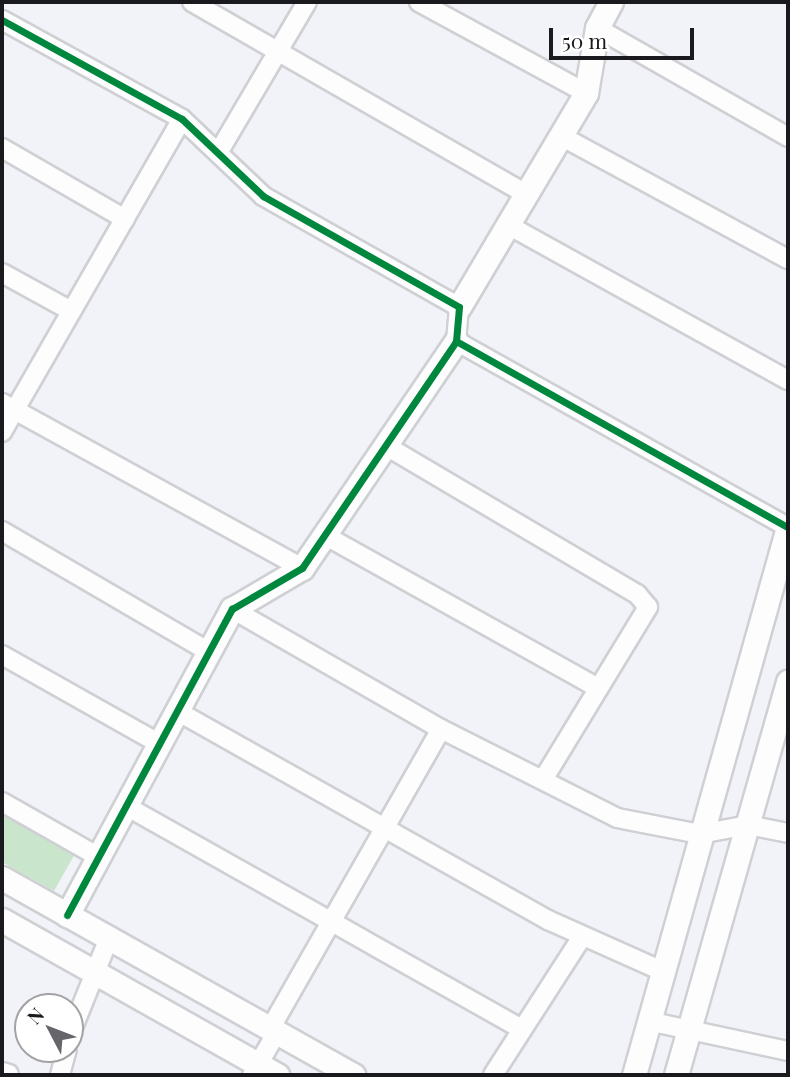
<!DOCTYPE html>
<style>
body{margin:0}
#map{position:relative;width:790px;height:1077px;overflow:hidden;background:#f2f3f8;font-family:"Playfair Display",serif}
div>[style]{position:absolute}
.green>*{inset:0;background:#c9e6cd}
.roads{filter:drop-shadow(2px 0 #cfd0d4) drop-shadow(-2px 0 #cfd0d4) drop-shadow(0 2px #cfd0d4) drop-shadow(0 -2px #cfd0d4)}
.minor>*{height:18px;margin:-9px;padding:0 9px;transform-origin:9px;border-radius:9px;background:#fdfdfe}
.tertiary>*{height:23px;margin:-11.5px;padding:0 11.5px;transform-origin:11.5px;border-radius:11.5px;background:#fdfdfe}
.cycleway>*{height:7px;margin:-3.5px;padding:0 3.5px;transform-origin:3.5px;border-radius:3.5px;background:#00873e}
span{translate:-50% -50%;white-space:nowrap;text-align:center;line-height:1.15;-webkit-text-stroke:5px #fff;paint-order:stroke}
.frame{position:absolute;inset:0;border:4px solid #1a1a1e;pointer-events:none}
.north{position:absolute;left:14px;top:993px;width:70px;height:70px;box-sizing:border-box;background:#fff;border:2px solid #a3a3a5;border-radius:50%;rotate:312deg;font-size:19px;font-weight:700;line-height:28px;text-align:center;color:#1a1a1e}
.north::after{content:'';display:block;margin:auto;width:24px;height:32px;background:#66666a;clip-path:polygon(50% 0,100% 100%,50% 72%,0 100%)}
.scale{position:absolute;left:549px;top:28px;width:145px;height:32px;box-sizing:border-box;border:4px solid #1a1a1e;border-top:0;padding-left:9px;font-size:21px;line-height:24px;white-space:nowrap;color:#1a1a1e;-webkit-text-stroke:5px #fff;paint-order:stroke}
</style>
<div id="map">
<div class="green">
<div style="clip-path:polygon(2px 811px,76px 852px,54px 891px,2px 862px)"></div>
</div>
<div class="roads">
<div class="minor">
<div style="left:192px;top:2px;width:385px;rotate:29.9deg"></div>
<div style="left:419px;top:2px;width:190px;rotate:28.6deg"></div>
<div style="left:2px;top:20px;width:205px;rotate:28.8deg"></div>
<div style="left:182px;top:119px;width:112px;rotate:43.5deg"></div>
<div style="left:263px;top:196px;width:225px;rotate:29.5deg"></div>
<div style="left:459px;top:307px;width:34px;rotate:95deg"></div>
<div style="left:456px;top:341px;width:381px;rotate:29.3deg"></div>
<div style="left:597px;top:28px;width:220px;rotate:29.7deg"></div>
<div style="left:561px;top:136px;width:258px;rotate:28.5deg"></div>
<div style="left:2px;top:148px;width:142px;rotate:30deg"></div>
<div style="left:218px;top:153px;width:175px;rotate:-59.5deg"></div>
<div style="left:508px;top:225px;width:320px;rotate:29deg"></div>
<div style="left:2px;top:273px;width:79px;rotate:28.8deg"></div>
<div style="left:2px;top:403px;width:342px;rotate:28.8deg"></div>
<div style="left:2px;top:432px;width:361px;rotate:-60.1deg"></div>
<div style="left:388px;top:447px;width:289px;rotate:30.6deg"></div>
<div style="left:637px;top:594px;width:17px;rotate:50deg"></div>
<div style="left:648px;top:607px;width:202px;rotate:121.3deg"></div>
<div style="left:2px;top:531px;width:240px;rotate:30.3deg"></div>
<div style="left:326px;top:536px;width:312px;rotate:29.2deg"></div>
<div style="left:232px;top:609px;width:241px;rotate:29.9deg"></div>
<div style="left:441px;top:729px;width:197px;rotate:26.8deg"></div>
<div style="left:617px;top:818px;width:85px;rotate:10.9deg"></div>
<div style="left:700px;top:834px;width:49px;rotate:-10.6deg"></div>
<div style="left:748px;top:825px;width:41px;rotate:11.3deg"></div>
<div style="left:2px;top:655px;width:181px;rotate:29.4deg"></div>
<div style="left:177px;top:711px;width:426px;rotate:29.4deg"></div>
<div style="left:548px;top:920px;width:125px;rotate:24.1deg"></div>
<div style="left:2px;top:802px;width:112px;rotate:29.6deg"></div>
<div style="left:126px;top:806px;width:454px;rotate:29.4deg"></div>
<div style="left:648px;top:1021px;width:143px;rotate:12.1deg"></div>
<div style="left:270px;top:1029px;width:345px;rotate:-60.3deg"></div>
<div style="left:70px;top:1035px;width:105px;rotate:-68.1deg"></div>
<div style="left:2px;top:1072px;width:7px;rotate:16deg"></div>
<div style="left:60px;top:1075px;width:27px;rotate:-75deg"></div>
<div style="left:252px;top:1075px;width:50px;rotate:-59.8deg"></div>
<div style="left:493px;top:1075px;width:164px;rotate:-57.2deg"></div>
</div>
<div class="tertiary">
<div style="left:459px;top:307px;width:249px;rotate:-59.3deg"></div>
<div style="left:586px;top:93px;width:66px;rotate:-80.4deg"></div>
<div style="left:597px;top:28px;width:30px;rotate:-62deg"></div>
<div style="left:2px;top:878px;width:403px;rotate:29.3deg"></div>
<div style="left:67px;top:915px;width:348px;rotate:-61.7deg"></div>
<div style="left:232px;top:609px;width:81px;rotate:-30.4deg"></div>
<div style="left:302px;top:568px;width:274px;rotate:-55.8deg"></div>
<div style="left:2px;top:920px;width:316px;rotate:29.4deg"></div>
<div style="left:634px;top:1075px;width:569px;rotate:-74.3deg"></div>
<div style="left:676px;top:1075px;width:409px;rotate:-74.1deg"></div>
</div>
</div>
<div class="cycleway">
<div style="left:2px;top:20px;width:205px;rotate:28.8deg"></div>
<div style="left:182px;top:119px;width:112px;rotate:43.5deg"></div>
<div style="left:263px;top:196px;width:225px;rotate:29.5deg"></div>
<div style="left:459px;top:307px;width:34px;rotate:95deg"></div>
<div style="left:456px;top:341px;width:381px;rotate:29.3deg"></div>
<div style="left:67px;top:915px;width:348px;rotate:-61.7deg"></div>
<div style="left:232px;top:609px;width:81px;rotate:-30.4deg"></div>
<div style="left:302px;top:568px;width:274px;rotate:-55.8deg"></div>
</div>
<div class="frame"></div>
<div class="north">N</div>
<div class="scale">50 m</div>
</div>
